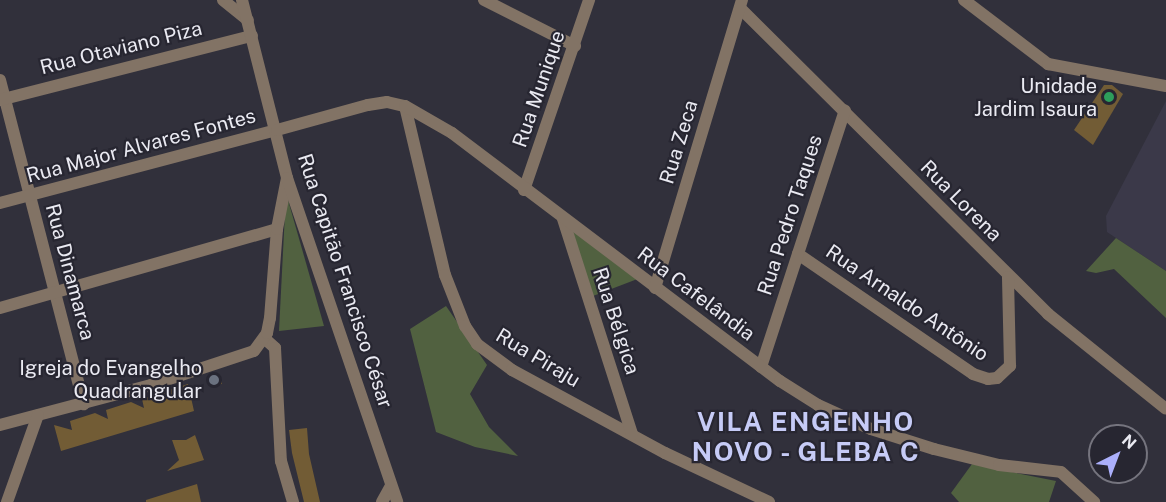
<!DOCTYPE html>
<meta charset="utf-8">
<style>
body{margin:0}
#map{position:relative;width:1166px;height:502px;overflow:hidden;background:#31303b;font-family:"Public Sans",sans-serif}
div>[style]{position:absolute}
.built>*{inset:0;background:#3b3949}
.green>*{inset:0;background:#516140}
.building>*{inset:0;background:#725c35}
.minor>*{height:12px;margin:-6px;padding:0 6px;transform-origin:6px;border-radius:6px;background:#827365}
.tertiary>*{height:12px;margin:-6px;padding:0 6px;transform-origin:6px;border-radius:6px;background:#827365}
.dots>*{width:16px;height:16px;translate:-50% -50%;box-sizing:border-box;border:3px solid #272631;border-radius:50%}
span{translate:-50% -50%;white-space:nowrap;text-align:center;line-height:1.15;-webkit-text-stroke:4.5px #272631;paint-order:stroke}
.street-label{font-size:20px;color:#eaeaf2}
.poi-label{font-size:20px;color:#eaeaf2}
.right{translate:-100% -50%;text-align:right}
.district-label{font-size:26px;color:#c6cbf6;font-weight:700;letter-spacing:1.5px}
.north{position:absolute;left:1088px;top:424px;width:60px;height:60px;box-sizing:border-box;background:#272631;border:2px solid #75747e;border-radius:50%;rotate:42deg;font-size:16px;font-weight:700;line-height:24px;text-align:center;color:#eaeaf2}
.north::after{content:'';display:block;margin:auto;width:21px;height:27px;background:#abaffb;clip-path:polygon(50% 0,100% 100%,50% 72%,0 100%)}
</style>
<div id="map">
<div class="built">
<div style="clip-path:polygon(1166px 101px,1166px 271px,1107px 232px,1106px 216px)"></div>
</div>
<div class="green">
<div style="clip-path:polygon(286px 193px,324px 326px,279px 331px)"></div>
<div style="clip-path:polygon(567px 224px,640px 278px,593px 296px)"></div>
<div style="clip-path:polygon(1116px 238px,1166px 271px,1166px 318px,1114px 269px,1096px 273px,1086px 271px)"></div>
<div style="clip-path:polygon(446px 306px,487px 365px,470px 394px,489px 427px,518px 456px,475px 447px,436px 432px,410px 329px)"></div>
<div style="clip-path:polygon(972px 464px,1056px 481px,1049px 502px,959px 502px,951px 493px)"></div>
</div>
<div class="building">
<div style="clip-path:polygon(1104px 85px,1112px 85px,1123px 94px,1093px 145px,1074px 130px)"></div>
<div style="clip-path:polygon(219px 374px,222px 384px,209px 385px,208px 375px)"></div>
<div style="clip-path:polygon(188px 384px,194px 411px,61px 451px,54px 425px,72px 430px,70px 421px,95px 413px,108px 419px,106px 410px,131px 402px,144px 408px,142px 399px)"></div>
<div style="clip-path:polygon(307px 428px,309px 454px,320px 502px,304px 502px,292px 453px,289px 430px)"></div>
<div style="clip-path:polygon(195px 435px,204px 460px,167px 471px,179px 460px,172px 440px,186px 440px)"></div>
<div style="clip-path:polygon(197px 484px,201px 502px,146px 502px,146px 500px)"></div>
</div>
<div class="minor">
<div style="left:223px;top:0;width:32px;rotate:39deg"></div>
<div style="left:484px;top:0;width:102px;rotate:26.8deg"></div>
<div style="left:964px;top:0;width:106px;rotate:37.3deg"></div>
<div style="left:1048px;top:64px;width:120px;rotate:10.6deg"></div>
<div style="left:740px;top:8px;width:434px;rotate:44.8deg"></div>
<div style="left:1048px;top:314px;width:151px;rotate:38.8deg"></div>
<div style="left:0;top:80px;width:335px;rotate:75.5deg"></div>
<div style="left:0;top:100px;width:260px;rotate:-14.3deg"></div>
<div style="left:405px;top:106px;width:174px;rotate:76.7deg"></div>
<div style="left:445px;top:275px;width:55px;rotate:68.6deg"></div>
<div style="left:465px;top:326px;width:22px;rotate:56deg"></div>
<div style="left:477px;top:344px;width:44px;rotate:36.6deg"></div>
<div style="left:512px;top:370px;width:174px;rotate:28.5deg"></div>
<div style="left:665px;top:453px;width:115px;rotate:25.2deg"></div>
<div style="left:524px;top:190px;width:201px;rotate:-71.1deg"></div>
<div style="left:0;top:203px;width:286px;rotate:-14.8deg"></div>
<div style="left:563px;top:219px;width:226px;rotate:72.2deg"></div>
<div style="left:798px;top:254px;width:212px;rotate:34.4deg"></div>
<div style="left:973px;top:374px;width:16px;rotate:18deg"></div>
<div style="left:988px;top:379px;width:9px;rotate:-6deg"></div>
<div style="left:997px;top:378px;width:18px;rotate:-43deg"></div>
<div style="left:1010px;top:366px;width:89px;rotate:-91.3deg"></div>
<div style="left:0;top:308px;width:288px;rotate:-15.9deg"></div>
<div style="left:264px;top:338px;width:15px;rotate:42deg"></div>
<div style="left:275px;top:348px;width:113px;rotate:87deg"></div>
<div style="left:281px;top:461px;width:43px;rotate:73.7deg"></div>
<div style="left:761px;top:367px;width:270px;rotate:-71.9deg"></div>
<div style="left:0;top:425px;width:156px;rotate:-14.8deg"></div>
<div style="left:151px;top:385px;width:108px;rotate:-18.3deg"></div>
<div style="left:254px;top:351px;width:22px;rotate:-54deg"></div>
<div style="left:267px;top:333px;width:15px;rotate:-79deg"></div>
<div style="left:270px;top:318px;width:89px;rotate:-85.5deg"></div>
<div style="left:277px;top:229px;width:52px;rotate:-78.9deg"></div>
<div style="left:7px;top:502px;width:92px;rotate:-70.4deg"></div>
<div style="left:382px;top:502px;width:18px;rotate:-61deg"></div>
</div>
<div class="tertiary">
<div style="left:242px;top:0;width:184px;rotate:75.8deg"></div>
<div style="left:287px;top:178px;width:342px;rotate:71.2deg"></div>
<div style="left:277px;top:130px;width:94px;rotate:-15.4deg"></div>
<div style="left:368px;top:105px;width:19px;rotate:-9deg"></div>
<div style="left:387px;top:102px;width:18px;rotate:13deg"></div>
<div style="left:405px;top:106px;width:54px;rotate:29.9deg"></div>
<div style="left:452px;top:133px;width:411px;rotate:37.1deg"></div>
<div style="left:780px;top:381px;width:45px;rotate:32.3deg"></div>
<div style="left:818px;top:405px;width:58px;rotate:24.4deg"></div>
<div style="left:871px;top:429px;width:66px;rotate:17.6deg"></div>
<div style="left:934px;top:449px;width:67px;rotate:13.8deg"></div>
<div style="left:999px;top:465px;width:62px;rotate:6.4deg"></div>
<div style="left:1061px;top:472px;width:45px;rotate:42.3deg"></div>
<div style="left:655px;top:288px;width:301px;rotate:-73.2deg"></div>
</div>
<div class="dots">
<div style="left:1109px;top:97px;background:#2e9e5b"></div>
<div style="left:214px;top:380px;background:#6b7280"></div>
</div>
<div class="street-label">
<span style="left:121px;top:48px;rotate:-14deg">Rua Otaviano Piza</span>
<span style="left:539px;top:89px;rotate:-71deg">Rua Munique</span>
<span style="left:679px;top:142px;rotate:-73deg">Rua Zeca</span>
<span style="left:141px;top:146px;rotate:-15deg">Rua Major Alvares Fontes</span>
<span style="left:961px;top:201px;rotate:45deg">Rua Lorena</span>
<span style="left:790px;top:215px;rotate:-72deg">Rua Pedro Taques</span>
<span style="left:70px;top:272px;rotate:75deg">Rua Dinamarca</span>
<span style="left:345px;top:281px;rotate:72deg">Rua Capitão Francisco César</span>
<span style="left:696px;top:294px;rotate:37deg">Rua Cafelândia</span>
<span style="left:907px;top:303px;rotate:34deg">Rua Arnaldo Antônio</span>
<span style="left:616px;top:321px;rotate:72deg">Rua Bélgica</span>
<span style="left:538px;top:358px;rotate:31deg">Rua Piraju</span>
</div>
<div class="poi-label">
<span class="right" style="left:1097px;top:98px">Unidade<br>Jardim Isaura</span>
<span class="right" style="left:202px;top:380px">Igreja do Evangelho<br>Quadrangular</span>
</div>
<div class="district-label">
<span style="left:806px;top:437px">VILA ENGENHO<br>NOVO - GLEBA C</span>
</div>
<div class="north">N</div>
</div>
